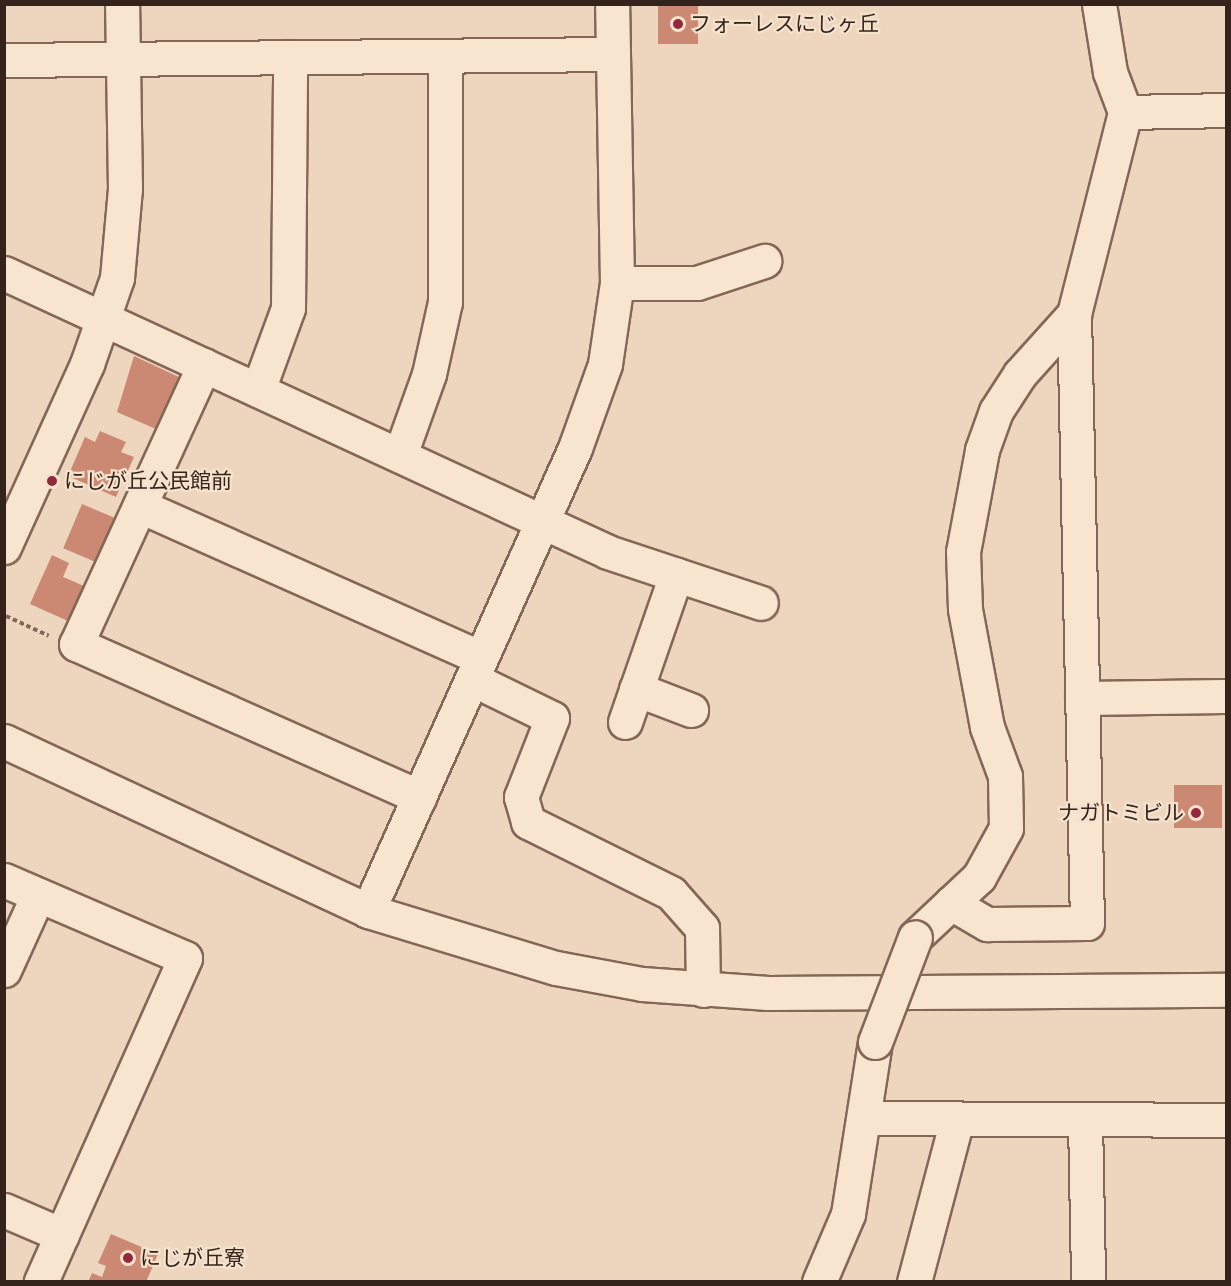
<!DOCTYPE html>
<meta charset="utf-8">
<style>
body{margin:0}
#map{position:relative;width:1231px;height:1286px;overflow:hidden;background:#edd6bd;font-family:"Zilla Slab","Noto Sans JP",serif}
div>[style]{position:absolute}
.building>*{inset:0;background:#cb8873;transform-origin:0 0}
.path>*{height:4px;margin-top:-2px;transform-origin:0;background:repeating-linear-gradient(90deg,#846757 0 4.5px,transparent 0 7.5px)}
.roads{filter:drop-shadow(2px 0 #846757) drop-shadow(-2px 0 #846757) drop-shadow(0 2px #846757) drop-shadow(0 -2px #846757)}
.minor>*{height:33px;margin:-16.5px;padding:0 16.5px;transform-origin:16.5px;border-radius:16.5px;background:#f8e5d0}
.bridges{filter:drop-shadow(2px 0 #846757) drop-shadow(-2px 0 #846757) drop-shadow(0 2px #846757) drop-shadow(0 -2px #846757)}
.minor-bridge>*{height:33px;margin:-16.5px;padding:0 16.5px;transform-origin:16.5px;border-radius:16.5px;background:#f8e5d0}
.dots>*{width:16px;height:16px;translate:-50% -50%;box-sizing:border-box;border:3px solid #f5e2cd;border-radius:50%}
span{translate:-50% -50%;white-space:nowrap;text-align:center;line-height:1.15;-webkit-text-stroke:4.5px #f5e2cd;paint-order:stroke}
.poi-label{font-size:21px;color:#34231b}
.left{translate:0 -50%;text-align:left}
.right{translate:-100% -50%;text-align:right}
.frame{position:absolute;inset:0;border:6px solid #34231b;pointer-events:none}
</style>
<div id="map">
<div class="building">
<div style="left:658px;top:4px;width:40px;height:40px"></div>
<div style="clip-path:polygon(134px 356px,181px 378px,158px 430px,117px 412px)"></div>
<div style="clip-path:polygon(100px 431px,126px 442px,121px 452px,134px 457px,116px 497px,68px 476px,85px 437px,95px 442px)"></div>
<div style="left:82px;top:504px;width:39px;height:48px;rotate:23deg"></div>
<div style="clip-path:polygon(52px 555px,69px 563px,63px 577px,84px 586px,68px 621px,30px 604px)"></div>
<div style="left:1222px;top:785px;width:43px;height:48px;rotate:90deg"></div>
<div style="clip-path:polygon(111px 1234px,158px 1254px,146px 1282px,88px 1282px,92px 1273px,102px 1277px,106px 1266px,98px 1263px)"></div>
</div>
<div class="path">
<div style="left:6px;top:616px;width:47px;rotate:24.9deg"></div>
</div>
<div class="roads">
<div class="minor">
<div style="left:4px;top:60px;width:609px;rotate:-0.56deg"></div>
<div style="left:1125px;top:112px;width:101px;rotate:-1.1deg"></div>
<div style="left:4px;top:273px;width:665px;rotate:24.79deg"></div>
<div style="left:608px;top:552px;width:161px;rotate:18.4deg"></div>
<div style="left:617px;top:283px;width:80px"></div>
<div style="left:697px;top:283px;width:71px;rotate:-18.2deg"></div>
<div style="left:204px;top:365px;width:307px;rotate:114.6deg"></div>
<div style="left:76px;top:644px;width:376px;rotate:24deg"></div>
<div style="left:258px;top:390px;width:87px;rotate:-69.9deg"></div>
<div style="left:288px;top:308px;width:251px;rotate:-89.5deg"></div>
<div style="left:400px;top:455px;width:86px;rotate:-70.3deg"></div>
<div style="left:429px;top:374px;width:74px;rotate:-77.5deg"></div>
<div style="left:445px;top:302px;width:246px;rotate:-90deg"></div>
<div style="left:140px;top:506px;width:373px;rotate:24deg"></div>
<div style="left:4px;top:547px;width:201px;rotate:-65.6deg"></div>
<div style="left:87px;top:364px;width:91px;rotate:-70.8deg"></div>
<div style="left:117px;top:278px;width:89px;rotate:-84.9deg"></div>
<div style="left:125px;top:189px;width:185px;rotate:-90.9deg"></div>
<div style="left:472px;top:679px;width:89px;rotate:26deg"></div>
<div style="left:552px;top:718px;width:85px;rotate:111.4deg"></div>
<div style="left:521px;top:797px;width:26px;rotate:74deg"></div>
<div style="left:528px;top:822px;width:160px;rotate:26.4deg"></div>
<div style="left:671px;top:893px;width:47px;rotate:48.5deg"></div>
<div style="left:702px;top:928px;width:62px;rotate:89.1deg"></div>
<div style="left:636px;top:689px;width:59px;rotate:20.9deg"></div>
<div style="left:1082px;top:698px;width:144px;rotate:-0.8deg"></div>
<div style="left:625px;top:722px;width:156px;rotate:-70.9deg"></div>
<div style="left:4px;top:741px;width:402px;rotate:25deg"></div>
<div style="left:368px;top:911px;width:196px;rotate:16.9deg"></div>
<div style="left:556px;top:968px;width:87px;rotate:10.5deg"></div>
<div style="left:642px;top:984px;width:126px;rotate:4.1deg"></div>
<div style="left:768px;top:993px;width:458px;rotate:-0.4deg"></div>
<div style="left:4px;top:880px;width:197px;rotate:23.3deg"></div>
<div style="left:185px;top:958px;width:355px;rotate:114deg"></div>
<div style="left:951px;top:903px;width:42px;rotate:30.3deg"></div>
<div style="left:987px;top:924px;width:100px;rotate:-0.6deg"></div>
<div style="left:1087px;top:923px;width:609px;rotate:-91.22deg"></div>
<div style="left:368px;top:911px;width:507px;rotate:-65.91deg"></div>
<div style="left:575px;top:448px;width:89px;rotate:-70.3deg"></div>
<div style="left:605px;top:364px;width:82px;rotate:-81.6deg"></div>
<div style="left:617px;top:283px;width:279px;rotate:-91deg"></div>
<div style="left:915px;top:937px;width:88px;rotate:-43.2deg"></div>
<div style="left:979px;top:877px;width:56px;rotate:-61.1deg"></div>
<div style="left:1006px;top:828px;width:52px;rotate:-91.1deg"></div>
<div style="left:1005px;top:776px;width:52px;rotate:-110.2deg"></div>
<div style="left:987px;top:727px;width:120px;rotate:-100.6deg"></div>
<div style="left:965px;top:609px;width:57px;rotate:-92deg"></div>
<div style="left:963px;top:552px;width:104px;rotate:-79.4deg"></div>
<div style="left:982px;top:450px;width:41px;rotate:-70.3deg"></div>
<div style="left:996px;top:411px;width:44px;rotate:-57deg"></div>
<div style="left:1020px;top:374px;width:81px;rotate:-48deg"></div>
<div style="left:1074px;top:314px;width:208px;rotate:-75.8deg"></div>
<div style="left:1125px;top:112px;width:43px;rotate:-110.6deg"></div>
<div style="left:1110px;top:72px;width:69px;rotate:-99.2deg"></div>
<div style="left:4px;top:970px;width:82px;rotate:-65.6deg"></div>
<div style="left:864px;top:1118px;width:362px;rotate:0.3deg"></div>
<div style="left:1085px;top:1119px;width:163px;rotate:88.9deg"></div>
<div style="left:4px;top:1210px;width:63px;rotate:23.3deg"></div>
<div style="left:819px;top:1282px;width:74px;rotate:-66.9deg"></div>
<div style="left:848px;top:1214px;width:174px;rotate:-81.1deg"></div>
<div style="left:914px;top:1282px;width:169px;rotate:-75.2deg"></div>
</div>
</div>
<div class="bridges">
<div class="minor-bridge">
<div style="left:875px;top:1042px;width:112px;rotate:-69.1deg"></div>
</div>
</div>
<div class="dots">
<div style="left:678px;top:24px;background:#93273b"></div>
<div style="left:52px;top:481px;background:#93273b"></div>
<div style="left:1196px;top:813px;background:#93273b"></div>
<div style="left:128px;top:1258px;background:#93273b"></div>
</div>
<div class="poi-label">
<span class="left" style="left:690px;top:24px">フォーレスにじヶ丘</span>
<span class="left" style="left:64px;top:481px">にじが丘公民館前</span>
<span class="right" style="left:1184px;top:813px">ナガトミビル</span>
<span class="left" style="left:140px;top:1258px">にじが丘寮</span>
</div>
<div class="frame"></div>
</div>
